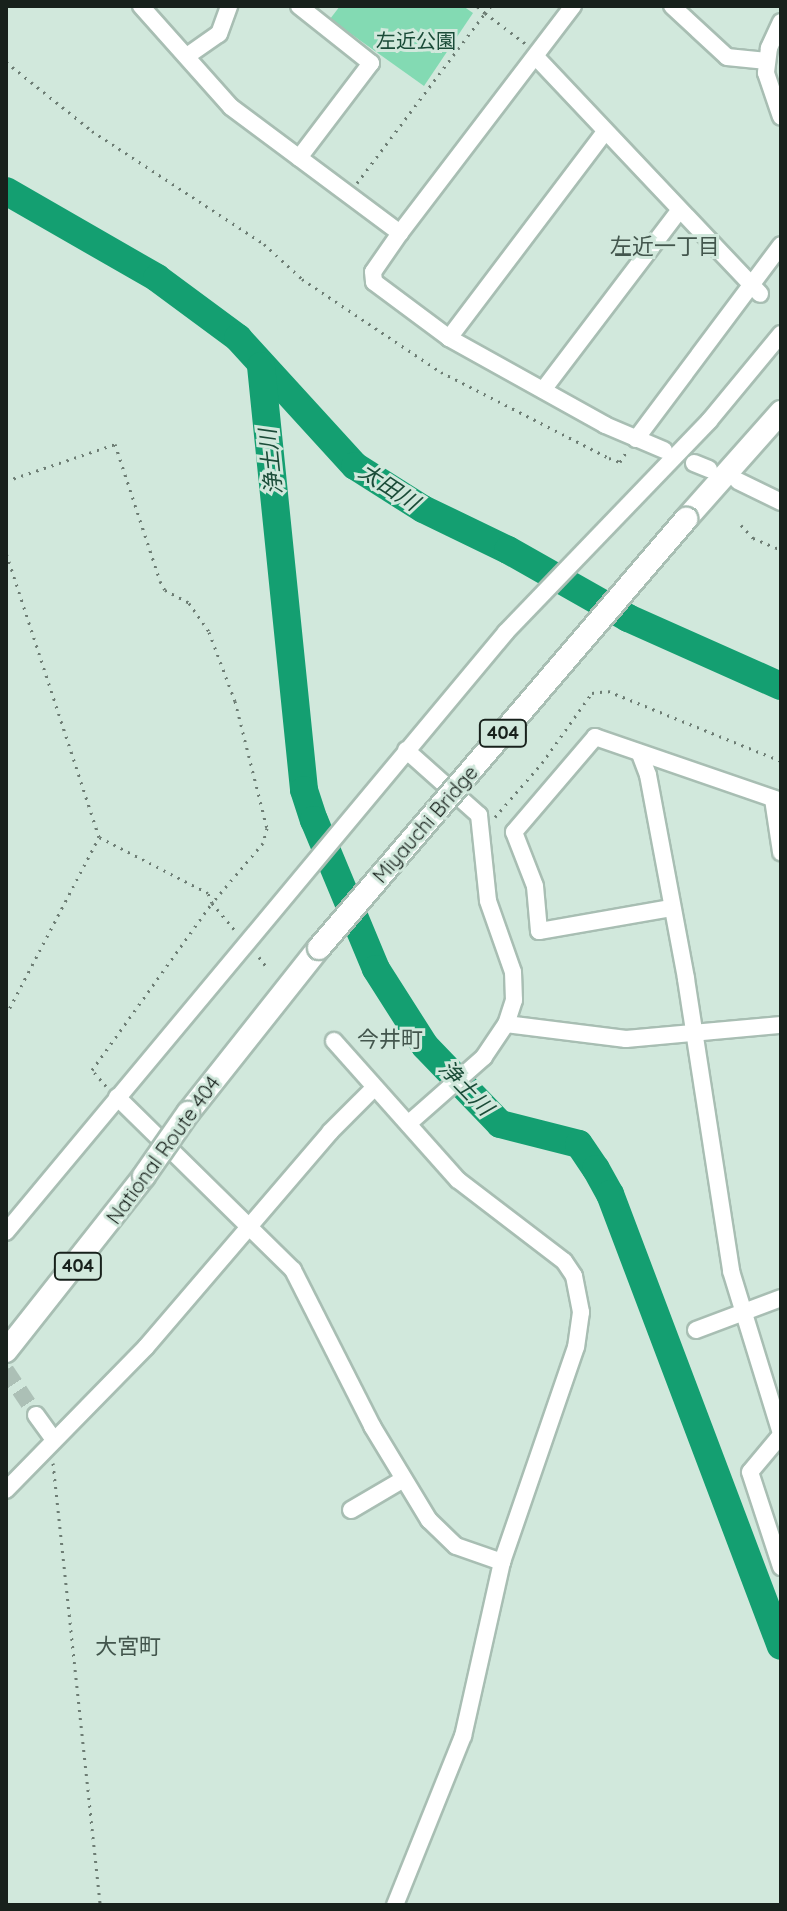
<!DOCTYPE html>
<meta charset="utf-8">
<style>
body{margin:0}
#map{position:relative;width:787px;height:1911px;overflow:hidden;background:#d1e8dc;font-family:Quicksand,"Noto Sans JP",sans-serif}
div>[style]{position:absolute}
.green>*{inset:0;background:#83dab3}
.river>*{height:28px;margin:-14px;padding:0 14px;transform-origin:14px;border-radius:14px;background:#149f71}
.minor-tunnel>*{height:16px;margin-top:-8px;transform-origin:0;background:repeating-linear-gradient(90deg,#acc0b6 0 16px,transparent 0 24px)}
.path>*{height:3px;margin-top:-1.5px;transform-origin:0;background:repeating-linear-gradient(90deg,#6d7d74 0 2px,transparent 0 8px)}
.roads{filter:drop-shadow(2px 0 #a8beb3) drop-shadow(-2px 0 #a8beb3) drop-shadow(0 2px #a8beb3) drop-shadow(0 -2px #a8beb3)}
.minor>*{height:16px;margin:-8px;padding:0 8px;transform-origin:8px;border-radius:8px;background:#fff}
.highway>*{height:22px;margin:-11px;padding:0 11px;transform-origin:11px;border-radius:11px;background:#fff}
.bridges{filter:drop-shadow(2px 0 #a8beb3) drop-shadow(-2px 0 #a8beb3) drop-shadow(0 2px #a8beb3) drop-shadow(0 -2px #a8beb3)}
.highway-bridge>*{height:22px;margin:-11px;padding:0 11px;transform-origin:11px;border-radius:11px;background:#fff}
span{translate:-50% -50%;white-space:nowrap;text-align:center;line-height:1.15;-webkit-text-stroke:6px #d1e8dc;paint-order:stroke}
.shield-label span{padding:2px 6px;background:#d1e8dc;border:2px solid;border-radius:6px;-webkit-text-stroke-width:0}
.shield-label{font-size:18px;color:#18211c;font-weight:700}
.park-label{font-size:20px;color:#1a4b38}
.street-label{font-size:20px;color:#18211c}
.neighbourhood-label{font-size:22px;color:#43564d}
.water-label{font-size:22px;color:#1b4c38;font-style:italic}
.frame{position:absolute;inset:0;border:8px solid #18211c;pointer-events:none}
</style>
<div id="map">
<div class="green">
<div style="clip-path:polygon(340px 6px,463px 6px,473px 13px,424px 86px,330px 19px)"></div>
</div>
<div class="river">
<div style="left:6px;top:191px;width:174px;rotate:29.9deg"></div>
<div style="left:157px;top:278px;width:101px;rotate:36.5deg"></div>
<div style="left:238px;top:338px;width:173px;rotate:47.6deg"></div>
<div style="left:355px;top:466px;width:80px;rotate:32.3deg"></div>
<div style="left:423px;top:509px;width:94px;rotate:25.8deg"></div>
<div style="left:508px;top:550px;width:138px;rotate:29.5deg"></div>
<div style="left:628px;top:618px;width:167px;rotate:24deg"></div>
<div style="left:261px;top:366px;width:426px;rotate:84.2deg"></div>
<div style="left:304px;top:790px;width:32px;rotate:72deg"></div>
<div style="left:314px;top:820px;width:161px;rotate:67.4deg"></div>
<div style="left:376px;top:969px;width:91px;rotate:57.5deg"></div>
<div style="left:425px;top:1046px;width:108px;rotate:46.1deg"></div>
<div style="left:500px;top:1124px;width:81px;rotate:14.2deg"></div>
<div style="left:579px;top:1144px;width:30px;rotate:56deg"></div>
<div style="left:596px;top:1169px;width:29px;rotate:61deg"></div>
<div style="left:610px;top:1194px;width:483px;rotate:69.3deg"></div>
</div>
<div class="minor-tunnel">
<div style="left:6px;top:1370px;width:54px;rotate:56.3deg"></div>
</div>
<div class="path">
<div style="left:491px;top:6px;width:9px;rotate:131deg"></div>
<div style="left:485px;top:13px;width:51px;rotate:37.1deg"></div>
<div style="left:6px;top:62px;width:110px;rotate:38.7deg"></div>
<div style="left:92px;top:131px;width:206px;rotate:33.3deg"></div>
<div style="left:264px;top:244px;width:52px;rotate:42.6deg"></div>
<div style="left:302px;top:279px;width:167px;rotate:33.8deg"></div>
<div style="left:441px;top:372px;width:189px;rotate:27.1deg"></div>
<div style="left:609px;top:458px;width:12px;rotate:20deg"></div>
<div style="left:620px;top:462px;width:13px;rotate:-58deg"></div>
<div style="left:357px;top:183px;width:213px;rotate:-53deg"></div>
<div style="left:485px;top:13px;width:11px;rotate:-139deg"></div>
<div style="left:6px;top:481px;width:115px;rotate:-18.7deg"></div>
<div style="left:115px;top:444px;width:144px;rotate:71.8deg"></div>
<div style="left:160px;top:581px;width:10px;rotate:61deg"></div>
<div style="left:165px;top:590px;width:27px;rotate:28deg"></div>
<div style="left:189px;top:603px;width:35px;rotate:55deg"></div>
<div style="left:209px;top:632px;width:74px;rotate:69.4deg"></div>
<div style="left:235px;top:701px;width:131px;rotate:75.9deg"></div>
<div style="left:267px;top:828px;width:16px;rotate:105deg"></div>
<div style="left:263px;top:843px;width:79px;rotate:130.4deg"></div>
<div style="left:212px;top:903px;width:11px;rotate:-112deg"></div>
<div style="left:208px;top:893px;width:123px;rotate:-152.8deg"></div>
<div style="left:99px;top:837px;width:300px;rotate:-108.1deg"></div>
<div style="left:741px;top:525px;width:18px;rotate:47deg"></div>
<div style="left:753px;top:538px;width:30px;rotate:23deg"></div>
<div style="left:495px;top:817px;width:72px;rotate:-49deg"></div>
<div style="left:542px;top:763px;width:86px;rotate:-54.5deg"></div>
<div style="left:592px;top:693px;width:16px;rotate:-7deg"></div>
<div style="left:608px;top:691px;width:187px;rotate:22deg"></div>
<div style="left:259px;top:957px;width:15px;rotate:53deg"></div>
<div style="left:6px;top:1015px;width:201px;rotate:-62.4deg"></div>
<div style="left:106px;top:1086px;width:21px;rotate:-131deg"></div>
<div style="left:92px;top:1070px;width:206px;rotate:-54.3deg"></div>
<div style="left:212px;top:903px;width:38px;rotate:50deg"></div>
<div style="left:53px;top:1463px;width:444px;rotate:83.9deg"></div>
</div>
<div class="roads">
<div class="minor">
<div style="left:141px;top:6px;width:135px;rotate:48.3deg"></div>
<div style="left:231px;top:107px;width:211px;rotate:36.7deg"></div>
<div style="left:299px;top:6px;width:92px;rotate:38.4deg"></div>
<div style="left:371px;top:63px;width:119px;rotate:127.2deg"></div>
<div style="left:573px;top:6px;width:285px;rotate:127.3deg"></div>
<div style="left:400px;top:233px;width:47px;rotate:124.7deg"></div>
<div style="left:373px;top:272px;width:10px;rotate:84deg"></div>
<div style="left:374px;top:282px;width:94px;rotate:36.7deg"></div>
<div style="left:449px;top:338px;width:179px;rotate:29.1deg"></div>
<div style="left:605px;top:425px;width:64px;rotate:23deg"></div>
<div style="left:672px;top:6px;width:75px;rotate:42.8deg"></div>
<div style="left:727px;top:57px;width:40px;rotate:5.7deg"></div>
<div style="left:781px;top:22px;width:29px;rotate:115deg"></div>
<div style="left:769px;top:48px;width:25px;rotate:97deg"></div>
<div style="left:766px;top:73px;width:46px;rotate:71.2deg"></div>
<div style="left:187px;top:56px;width:39px;rotate:-35deg"></div>
<div style="left:219px;top:34px;width:30px;rotate:-70deg"></div>
<div style="left:536px;top:57px;width:326px;rotate:46.6deg"></div>
<div style="left:449px;top:338px;width:258px;rotate:-52.9deg"></div>
<div style="left:543px;top:390px;width:225px;rotate:-52.8deg"></div>
<div style="left:636px;top:439px;width:242px;rotate:-53.2deg"></div>
<div style="left:694px;top:463px;width:16px;rotate:22deg"></div>
<div style="left:738px;top:481px;width:48px;rotate:26deg"></div>
<div style="left:406px;top:750px;width:98px;rotate:41.7deg"></div>
<div style="left:479px;top:815px;width:86px;rotate:84deg"></div>
<div style="left:488px;top:901px;width:75px;rotate:70.6deg"></div>
<div style="left:513px;top:972px;width:28px;rotate:88deg"></div>
<div style="left:514px;top:1000px;width:25px;rotate:108deg"></div>
<div style="left:506px;top:1024px;width:40px;rotate:124deg"></div>
<div style="left:484px;top:1057px;width:101px;rotate:138.6deg"></div>
<div style="left:640px;top:754px;width:22px;rotate:69deg"></div>
<div style="left:648px;top:775px;width:208px;rotate:79.4deg"></div>
<div style="left:686px;top:979px;width:295px;rotate:81.2deg"></div>
<div style="left:731px;top:1271px;width:170px;rotate:72.9deg"></div>
<div style="left:773px;top:799px;width:54px;rotate:81.4deg"></div>
<div style="left:671px;top:908px;width:134px;rotate:170.1deg"></div>
<div style="left:539px;top:931px;width:45px;rotate:-95.1deg"></div>
<div style="left:535px;top:886px;width:58px;rotate:-111.3deg"></div>
<div style="left:514px;top:832px;width:125px;rotate:-49.5deg"></div>
<div style="left:595px;top:737px;width:197px;rotate:19deg"></div>
<div style="left:506px;top:1024px;width:121px;rotate:7.1deg"></div>
<div style="left:626px;top:1039px;width:156px;rotate:-5.2deg"></div>
<div style="left:334px;top:1041px;width:186px;rotate:48.3deg"></div>
<div style="left:458px;top:1180px;width:133px;rotate:37.4deg"></div>
<div style="left:564px;top:1261px;width:18px;rotate:56deg"></div>
<div style="left:574px;top:1276px;width:37px;rotate:79deg"></div>
<div style="left:581px;top:1312px;width:35px;rotate:98deg"></div>
<div style="left:576px;top:1347px;width:227px;rotate:109deg"></div>
<div style="left:502px;top:1562px;width:178px;rotate:102.6deg"></div>
<div style="left:463px;top:1736px;width:182px;rotate:111.9deg"></div>
<div style="left:117px;top:1097px;width:247px;rotate:44.5deg"></div>
<div style="left:293px;top:1270px;width:175px;rotate:63.1deg"></div>
<div style="left:372px;top:1426px;width:110px;rotate:58.8deg"></div>
<div style="left:429px;top:1520px;width:37px;rotate:44deg"></div>
<div style="left:456px;top:1546px;width:49px;rotate:19.2deg"></div>
<div style="left:6px;top:1232px;width:781px;rotate:-50.19deg"></div>
<div style="left:506px;top:632px;width:293px;rotate:-46.1deg"></div>
<div style="left:709px;top:421px;width:113px;rotate:-50.4deg"></div>
<div style="left:696px;top:1330px;width:91px;rotate:-20.6deg"></div>
<div style="left:36px;top:1415px;width:31px;rotate:54deg"></div>
<div style="left:781px;top:1435px;width:48px;rotate:130deg"></div>
<div style="left:750px;top:1472px;width:100px;rotate:71.9deg"></div>
<div style="left:6px;top:1490px;width:200px;rotate:-45.6deg"></div>
<div style="left:146px;top:1347px;width:283px;rotate:-49.4deg"></div>
<div style="left:330px;top:1132px;width:62px;rotate:-45deg"></div>
<div style="left:351px;top:1510px;width:59px;rotate:-30.5deg"></div>
</div>
<div class="highway">
<div style="left:686px;top:519px;width:143px;rotate:-48.4deg"></div>
<div style="left:188px;top:1113px;width:211px;rotate:-51.6deg"></div>
<div style="left:6px;top:1351px;width:223px;rotate:-51.7deg"></div>
</div>
</div>
<div class="bridges">
<div class="highway-bridge">
<div style="left:319px;top:948px;width:565px;rotate:-49.45deg"></div>
<div style="left:144px;top:1176px;width:77px;rotate:-55.1deg"></div>
</div>
</div>
<div class="shield-label">
<span style="left:503px;top:733px">404</span>
<span style="left:78px;top:1266px">404</span>
</div>
<div class="park-label">
<span style="left:416px;top:40px">左近公園</span>
</div>
<div class="street-label">
<span style="left:425px;top:824px;rotate:-49deg">Miyauchi Bridge</span>
<span style="left:163px;top:1150px;rotate:-54deg">National Route 404</span>
</div>
<div class="neighbourhood-label">
<span style="left:665px;top:247px">左近一丁目</span>
<span style="left:390px;top:1040px">今井町</span>
<span style="left:128px;top:1647px">大宮町</span>
</div>
<div class="water-label">
<span style="left:271px;top:462px;rotate:-96deg">浄土川</span>
<span style="left:389px;top:487px;rotate:33deg">太田川</span>
<span style="left:466px;top:1088px;rotate:46deg">浄土川</span>
</div>
<div class="frame"></div>
</div>
